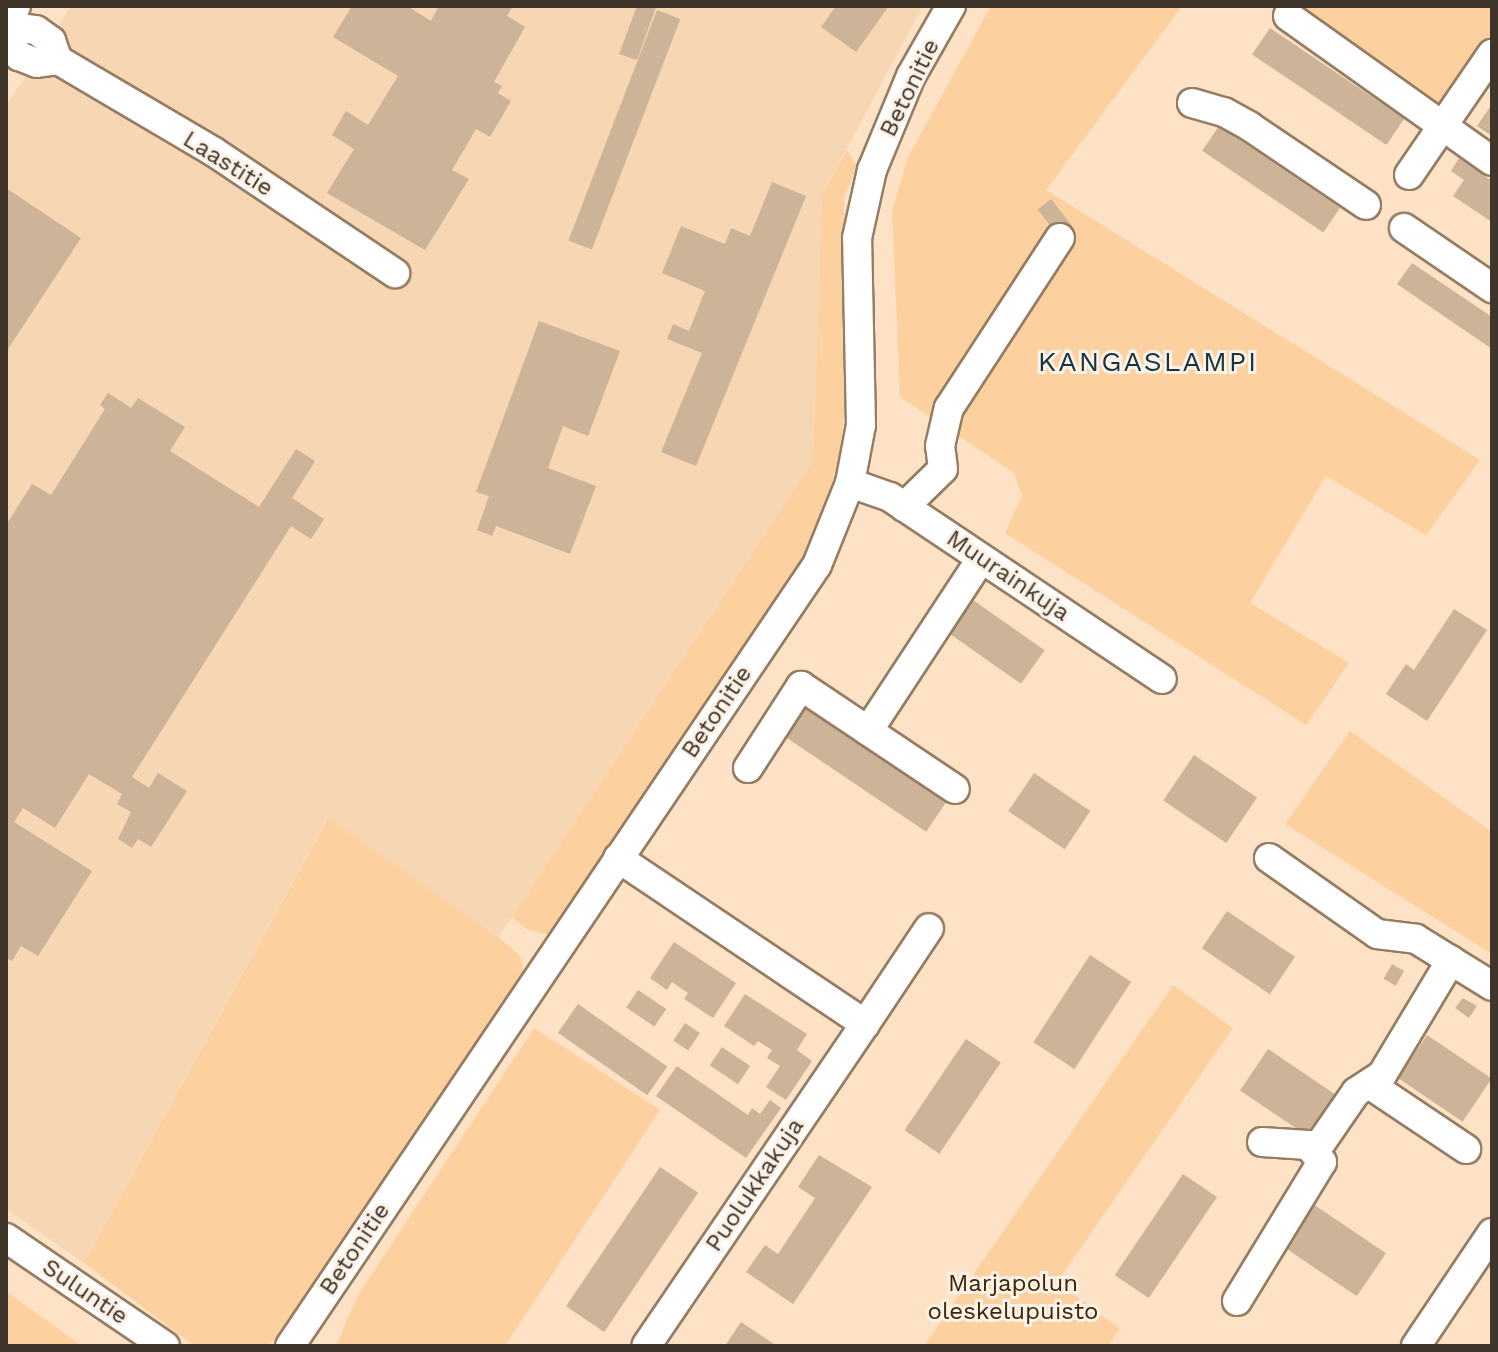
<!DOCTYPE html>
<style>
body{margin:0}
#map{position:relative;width:1498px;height:1352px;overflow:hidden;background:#fde2c5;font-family:"Work Sans",sans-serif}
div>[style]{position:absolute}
.built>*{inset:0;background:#f6d6b3}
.green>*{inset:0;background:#fdd09f}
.building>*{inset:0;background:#cdb397;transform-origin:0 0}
.roads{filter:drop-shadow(2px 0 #957d63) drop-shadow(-2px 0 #957d63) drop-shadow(0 2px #957d63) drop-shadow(0 -2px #957d63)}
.minor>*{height:28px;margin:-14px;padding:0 14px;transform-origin:14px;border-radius:14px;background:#fff}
.major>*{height:34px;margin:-17px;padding:0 17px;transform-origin:17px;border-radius:17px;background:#fff}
span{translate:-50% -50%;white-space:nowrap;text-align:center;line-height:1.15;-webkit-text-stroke:6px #fdf2e7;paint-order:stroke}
.street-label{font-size:24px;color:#40352a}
.park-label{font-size:24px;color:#3e2607}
.quarter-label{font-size:28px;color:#15353e;letter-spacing:2px}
.frame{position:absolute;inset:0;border:8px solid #40352a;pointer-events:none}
</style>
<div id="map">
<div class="built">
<div style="clip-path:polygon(71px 6px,923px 6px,822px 195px,813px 461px,512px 917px,498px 937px,327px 818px,84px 1263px,6px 1209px,6px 107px)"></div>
</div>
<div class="green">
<div style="clip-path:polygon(991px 6px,1182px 6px,1046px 190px,1480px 460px,1426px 535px,1326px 476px,1250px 603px,1349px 663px,1306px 725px,1005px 533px,1022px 496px,1014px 473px,900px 397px,892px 211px,908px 157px)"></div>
<div style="clip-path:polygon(1289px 6px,1491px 6px,1492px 40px,1440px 113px)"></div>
<div style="clip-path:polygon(847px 150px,857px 166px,844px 197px,848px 385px,838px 466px,809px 546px,731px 671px,549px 935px,527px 929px,512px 917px,813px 461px,822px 195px)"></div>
<div style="clip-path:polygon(1350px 731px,1492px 832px,1492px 954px,1285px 824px)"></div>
<div style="clip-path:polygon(328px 818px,498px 937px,520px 956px,524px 972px,274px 1340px,266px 1346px,195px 1346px,84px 1263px)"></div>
<div style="clip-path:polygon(1173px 985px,1233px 1028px,1057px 1282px,1120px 1329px,1108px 1346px,924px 1346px)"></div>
<div style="clip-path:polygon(534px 1028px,660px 1110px,505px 1346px,336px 1346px,358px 1295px)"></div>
<div style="clip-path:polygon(8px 1293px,82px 1346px,6px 1346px)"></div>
</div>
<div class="building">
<div style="clip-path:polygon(352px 6px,407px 6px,431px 21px,439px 6px,513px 6px,507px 16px,525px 27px,494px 82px,502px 86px,498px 93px,511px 101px,490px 137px,476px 129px,452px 170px,469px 179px,425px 250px,327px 193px,354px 149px,332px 135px,346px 111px,368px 125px,398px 76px,333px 37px)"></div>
<div style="clip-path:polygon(637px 6px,656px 7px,637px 60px,619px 54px)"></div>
<div style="clip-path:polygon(836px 6px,889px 6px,856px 52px,821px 27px)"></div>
<div style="left:657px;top:10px;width:25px;height:247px;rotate:21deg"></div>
<div style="left:1270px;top:28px;width:162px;height:32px;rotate:34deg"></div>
<div style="clip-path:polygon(1492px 104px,1492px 136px,1477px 126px)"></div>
<div style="left:1219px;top:126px;width:146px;height:30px;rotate:34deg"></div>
<div style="clip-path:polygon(1459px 158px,1492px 181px,1492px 222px,1453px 196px,1464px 180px,1451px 171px)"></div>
<div style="clip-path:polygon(772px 182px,806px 196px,696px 466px,661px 452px,702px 353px,667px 339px,673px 324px,689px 331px,705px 291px,662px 273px,681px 226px,725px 244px,731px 228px,750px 236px)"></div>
<div style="clip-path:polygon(6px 188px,81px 238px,6px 352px)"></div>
<div style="left:1051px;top:199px;width:34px;height:17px;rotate:52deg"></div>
<div style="clip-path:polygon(1412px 263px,1492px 317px,1492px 349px,1397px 284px)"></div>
<div style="clip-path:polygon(539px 321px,620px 351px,588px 436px,563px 426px,548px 468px,596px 486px,570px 554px,496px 526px,492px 536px,477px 530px,489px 496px,476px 492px)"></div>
<div style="clip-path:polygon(108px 393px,131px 408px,138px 398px,185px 427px,170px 451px,259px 507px,296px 449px,315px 461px,292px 498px,324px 519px,311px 539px,291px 526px,132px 777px,149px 788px,158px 773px,187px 791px,151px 847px,138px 839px,132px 848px,118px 839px,131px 812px,117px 804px,122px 794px,89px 774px,55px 828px,23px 808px,14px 822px,92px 871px,38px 956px,21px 946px,12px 961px,6px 958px,6px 525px,32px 484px,51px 495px,105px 409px,100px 405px)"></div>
<div style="left:970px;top:598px;width:91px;height:41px;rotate:35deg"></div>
<div style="clip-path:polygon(1454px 609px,1487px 630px,1427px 721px,1386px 694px,1406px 664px,1414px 670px)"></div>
<div style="left:804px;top:700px;width:175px;height:41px;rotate:34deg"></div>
<div style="left:1194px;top:755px;width:76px;height:55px;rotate:34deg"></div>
<div style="left:1034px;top:773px;width:68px;height:46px;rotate:34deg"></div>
<div style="left:1227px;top:911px;width:82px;height:45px;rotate:34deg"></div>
<div style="clip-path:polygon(674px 942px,736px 983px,713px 1018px,684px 999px,688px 993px,672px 982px,667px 990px,650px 978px)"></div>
<div style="left:1090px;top:955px;width:49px;height:104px;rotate:33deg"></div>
<div style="left:1392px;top:964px;width:14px;height:17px;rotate:30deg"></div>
<div style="left:638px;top:990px;width:34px;height:21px;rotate:34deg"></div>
<div style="clip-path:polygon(745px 994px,807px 1034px,797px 1050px,812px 1061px,786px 1100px,766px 1087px,780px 1066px,767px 1058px,772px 1050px,758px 1041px,754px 1046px,724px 1026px)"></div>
<div style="clip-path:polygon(1463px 998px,1477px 1006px,1469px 1018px,1455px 1008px)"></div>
<div style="left:578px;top:1004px;width:109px;height:35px;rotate:35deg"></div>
<div style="left:685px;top:1023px;width:18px;height:21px;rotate:34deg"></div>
<div style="left:1427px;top:1035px;width:78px;height:52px;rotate:34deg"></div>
<div style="left:966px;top:1039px;width:42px;height:110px;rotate:34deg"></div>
<div style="left:722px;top:1047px;width:34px;height:22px;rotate:34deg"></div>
<div style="left:1268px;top:1049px;width:87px;height:50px;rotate:34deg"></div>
<div style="clip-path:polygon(677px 1066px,748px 1115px,752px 1108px,760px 1114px,770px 1100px,781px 1108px,746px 1158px,656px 1096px)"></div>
<div style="clip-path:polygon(819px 1155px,872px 1187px,793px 1304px,746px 1272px,765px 1245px,778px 1254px,815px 1198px,798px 1187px)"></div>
<div style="left:660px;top:1167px;width:46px;height:168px;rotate:34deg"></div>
<div style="left:1183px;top:1174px;width:41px;height:122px;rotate:34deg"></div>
<div style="left:1313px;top:1204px;width:88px;height:52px;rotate:34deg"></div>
<div style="clip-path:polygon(741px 1322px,777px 1346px,725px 1346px)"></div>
</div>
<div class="roads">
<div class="minor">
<div style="left:1288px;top:16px;width:250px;rotate:35.4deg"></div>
<div style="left:6px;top:26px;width:30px;rotate:8deg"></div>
<div style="left:36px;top:30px;width:19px;rotate:36deg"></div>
<div style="left:51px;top:41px;width:20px;rotate:70deg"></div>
<div style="left:6px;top:40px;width:21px;rotate:51deg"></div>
<div style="left:19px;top:56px;width:19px;rotate:21deg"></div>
<div style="left:37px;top:63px;width:21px;rotate:-8deg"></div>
<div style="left:58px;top:60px;width:181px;rotate:30.5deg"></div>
<div style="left:214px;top:152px;width:218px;rotate:33.8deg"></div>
<div style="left:1192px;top:103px;width:33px;rotate:16deg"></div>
<div style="left:1224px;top:112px;width:29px;rotate:29deg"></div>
<div style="left:1249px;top:126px;width:141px;rotate:34deg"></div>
<div style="left:1409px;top:175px;width:147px;rotate:-55.6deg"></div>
<div style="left:1404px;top:228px;width:107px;rotate:34.3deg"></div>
<div style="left:850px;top:483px;width:42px;rotate:19.3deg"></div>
<div style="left:890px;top:497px;width:327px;rotate:33.8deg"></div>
<div style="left:904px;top:507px;width:54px;rotate:-44.3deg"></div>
<div style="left:943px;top:469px;width:23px;rotate:-97deg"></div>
<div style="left:940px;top:446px;width:39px;rotate:-77deg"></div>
<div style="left:949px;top:408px;width:203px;rotate:-56.9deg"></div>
<div style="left:868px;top:731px;width:191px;rotate:-56.7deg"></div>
<div style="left:748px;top:768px;width:98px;rotate:-57.1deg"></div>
<div style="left:801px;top:686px;width:185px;rotate:33.8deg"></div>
<div style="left:618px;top:858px;width:298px;rotate:33.9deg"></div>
<div style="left:865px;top:1024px;width:389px;rotate:124.2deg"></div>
<div style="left:1269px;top:858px;width:132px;rotate:35.1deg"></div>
<div style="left:1377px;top:934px;width:39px;rotate:7deg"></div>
<div style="left:1416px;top:939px;width:89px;rotate:31.7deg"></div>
<div style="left:865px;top:1024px;width:115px;rotate:-56.3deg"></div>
<div style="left:1369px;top:1084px;width:117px;rotate:33.8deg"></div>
<div style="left:1316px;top:1150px;width:70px;rotate:-55.4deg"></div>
<div style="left:1356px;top:1092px;width:31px;rotate:-33deg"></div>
<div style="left:1382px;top:1075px;width:134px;rotate:-59deg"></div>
<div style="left:6px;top:1238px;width:192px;rotate:34.2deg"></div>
<div style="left:1237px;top:1301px;width:163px;rotate:-58.6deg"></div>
<div style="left:1322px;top:1162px;width:22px;rotate:-129deg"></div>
<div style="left:1308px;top:1145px;width:46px;rotate:-176.3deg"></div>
<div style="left:290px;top:1346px;width:942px;rotate:-55.99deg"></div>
<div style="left:817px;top:565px;width:88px;rotate:-68.1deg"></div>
<div style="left:850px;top:483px;width:59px;rotate:-79.3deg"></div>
<div style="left:861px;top:425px;width:187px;rotate:-91.2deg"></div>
<div style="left:857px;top:238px;width:70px;rotate:-77.6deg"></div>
<div style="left:872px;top:170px;width:102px;rotate:-67.5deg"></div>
<div style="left:911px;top:76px;width:81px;rotate:-60.3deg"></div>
<div style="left:1416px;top:1346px;width:136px;rotate:-56.1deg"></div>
</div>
<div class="major">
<div style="left:6px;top:17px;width:13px;rotate:-58deg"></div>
</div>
</div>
<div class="street-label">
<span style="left:910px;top:88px;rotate:-64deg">Betonitie</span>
<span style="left:228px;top:164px;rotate:32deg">Laastitie</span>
<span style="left:1008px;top:576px;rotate:34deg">Muurainkuja</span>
<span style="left:717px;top:712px;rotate:-56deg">Betonitie</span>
<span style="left:755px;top:1185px;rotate:-56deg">Puolukkakuja</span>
<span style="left:355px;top:1249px;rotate:-56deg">Betonitie</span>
<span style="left:85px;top:1292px;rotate:34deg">Suluntie</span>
</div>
<div class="park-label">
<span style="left:1013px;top:1298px">Marjapolun<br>oleskelupuisto</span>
</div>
<div class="quarter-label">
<span style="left:1148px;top:362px">KANGASLAMPI</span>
</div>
<div class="frame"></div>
</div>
